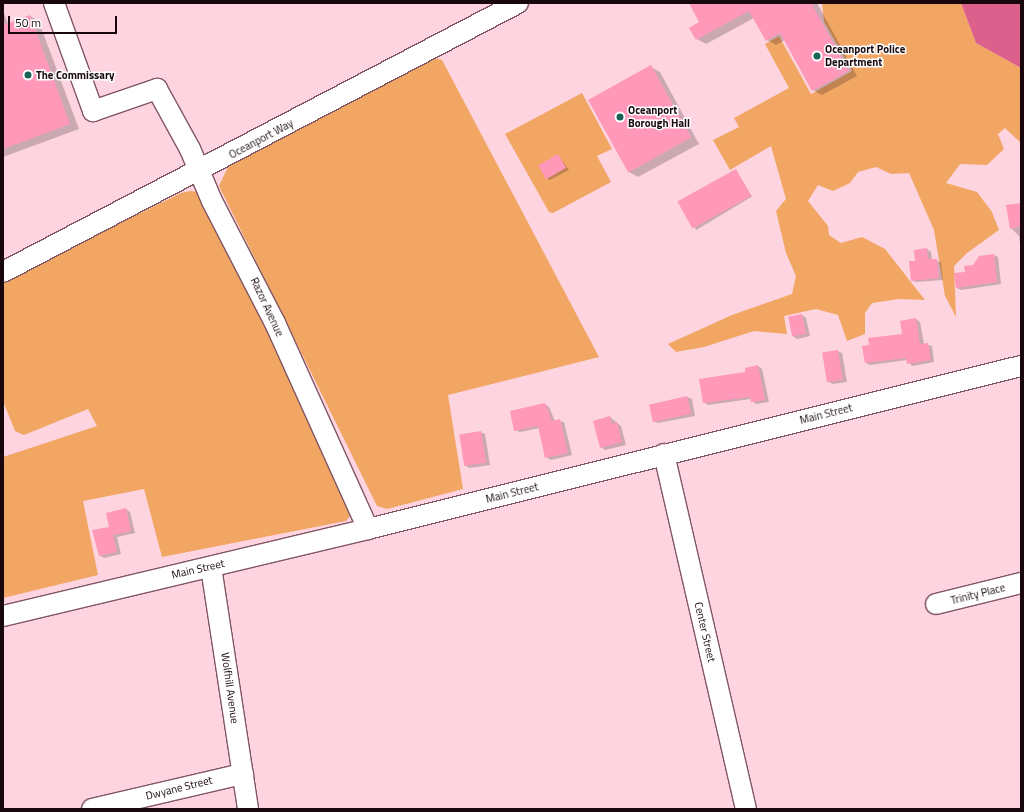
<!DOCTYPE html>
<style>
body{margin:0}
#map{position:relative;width:1024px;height:812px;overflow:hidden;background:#fdd4df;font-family:"Titillium Web",sans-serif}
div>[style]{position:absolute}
.green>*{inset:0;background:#f2a664}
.water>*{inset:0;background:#db608c}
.shadow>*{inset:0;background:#0003;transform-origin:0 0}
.building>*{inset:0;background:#ff98b9;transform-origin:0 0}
.roads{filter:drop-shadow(1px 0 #815663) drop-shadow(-1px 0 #815663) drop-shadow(0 1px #815663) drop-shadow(0 -1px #815663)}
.minor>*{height:20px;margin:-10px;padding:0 10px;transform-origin:10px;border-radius:10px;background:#fff}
.dots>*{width:11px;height:11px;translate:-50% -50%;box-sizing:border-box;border:2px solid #fff;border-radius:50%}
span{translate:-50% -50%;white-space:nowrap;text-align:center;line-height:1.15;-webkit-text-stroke:3px #fff;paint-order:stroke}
.poi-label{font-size:11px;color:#18080d;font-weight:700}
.left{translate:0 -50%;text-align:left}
.street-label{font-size:11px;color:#18080d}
.frame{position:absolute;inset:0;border:4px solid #18080d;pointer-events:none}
.scale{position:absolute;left:8px;top:16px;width:109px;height:18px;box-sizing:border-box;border:2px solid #18080d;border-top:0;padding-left:5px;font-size:12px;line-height:14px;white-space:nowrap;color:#18080d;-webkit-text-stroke:3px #fff;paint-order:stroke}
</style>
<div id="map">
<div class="green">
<div style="clip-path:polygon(822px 3px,961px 3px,976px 43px,1021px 68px,1021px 143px,1005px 128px,998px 134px,1004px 149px,987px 165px,960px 164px,946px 183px,977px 192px,992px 212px,999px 230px,967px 253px,954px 266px,956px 317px,945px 296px,934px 230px,909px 173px,891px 174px,876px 167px,858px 172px,850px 183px,833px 191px,818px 185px,808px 201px,828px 226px,829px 235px,841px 243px,862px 237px,885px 249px,925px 300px,899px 299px,872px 303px,865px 313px,865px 334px,847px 341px,838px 315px,816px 309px,784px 316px,787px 334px,754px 331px,704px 347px,676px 352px,668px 344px,732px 315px,792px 294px,796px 276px,786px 253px,776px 211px,786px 199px,771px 146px,730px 170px,713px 140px,739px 127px,734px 118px,789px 88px,765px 44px,779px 36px,811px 94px,852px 71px,824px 22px)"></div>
<div style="clip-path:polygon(431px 57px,442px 60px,599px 357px,448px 395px,463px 489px,387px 509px,377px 506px,219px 186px,228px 167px)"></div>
<div style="clip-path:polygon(582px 93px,612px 149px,597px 156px,611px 182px,553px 213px,549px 212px,505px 134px)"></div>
<div style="clip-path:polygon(190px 191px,198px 192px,204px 198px,354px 511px,346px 521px,162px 557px,144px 489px,83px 501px,98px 575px,3px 598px,3px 457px,97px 426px,88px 409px,24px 435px,15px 431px,3px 401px,3px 281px,181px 193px)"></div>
</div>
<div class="water">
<div style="clip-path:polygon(961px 3px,1021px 3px,1021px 68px,976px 43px)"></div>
</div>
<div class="shadow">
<div style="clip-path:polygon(690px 3px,817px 3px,857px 76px,822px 95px,813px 90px,785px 40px,776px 45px,767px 40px,754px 18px,706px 44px,697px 39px,701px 22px)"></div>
<div style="clip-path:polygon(3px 10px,8px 24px,30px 16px,39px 22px,79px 129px,3px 157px)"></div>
<div style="clip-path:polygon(651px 67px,660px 72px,699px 144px,638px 177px,629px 172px)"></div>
<div style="clip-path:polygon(558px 155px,569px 170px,550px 180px,546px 178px)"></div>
<div style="left:736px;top:170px;width:31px;height:65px;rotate:59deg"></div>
<div style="clip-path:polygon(1021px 204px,1021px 251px,1019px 236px,1011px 228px)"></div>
<div style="clip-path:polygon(927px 249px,931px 252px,932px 260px,941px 262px,943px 280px,916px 282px,912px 280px,916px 262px,915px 250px)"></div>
<div style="clip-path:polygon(994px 255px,998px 257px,1001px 284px,961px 290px,957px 288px,956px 274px,966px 273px)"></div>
<div style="clip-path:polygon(802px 315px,806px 318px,810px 336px,797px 339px,793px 336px)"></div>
<div style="clip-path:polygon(916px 319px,920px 322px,924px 344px,932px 346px,934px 362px,912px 366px,907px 360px,870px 365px,866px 363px,870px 346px,903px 334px)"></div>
<div style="clip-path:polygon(837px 351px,842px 353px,847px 382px,833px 384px,829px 382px)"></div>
<div style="clip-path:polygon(758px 366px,762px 369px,769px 402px,756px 404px,751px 399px,708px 405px,704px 402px)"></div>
<div style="clip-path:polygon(687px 397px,692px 399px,695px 416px,658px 423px,654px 421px,651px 405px)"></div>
<div style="clip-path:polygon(545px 404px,549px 407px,555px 421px,564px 422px,572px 455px,551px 460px,546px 457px,540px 428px,520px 432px,515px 430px)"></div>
<div style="clip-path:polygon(610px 417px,621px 426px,626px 445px,605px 450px,601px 447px)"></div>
<div style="clip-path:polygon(480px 432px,485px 434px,490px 465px,469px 468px,465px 465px)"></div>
<div style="clip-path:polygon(126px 509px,130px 512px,135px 533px,117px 537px,121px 554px,104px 558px,99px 555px,110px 527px)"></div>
</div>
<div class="building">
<div style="clip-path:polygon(689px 3px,811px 3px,849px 71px,812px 91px,780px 33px,766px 41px,749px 11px,696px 40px,689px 28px,699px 22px)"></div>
<div style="clip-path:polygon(30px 15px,70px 124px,3px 149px,3px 25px)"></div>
<div style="left:651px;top:65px;width:83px;height:72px;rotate:61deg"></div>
<div style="left:558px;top:154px;width:16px;height:23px;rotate:60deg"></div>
<div style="left:736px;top:169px;width:31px;height:67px;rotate:61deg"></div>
<div style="clip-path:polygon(1021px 203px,1021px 226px,1010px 229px,1006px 205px)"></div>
<div style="clip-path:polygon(927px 248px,928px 259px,937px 259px,939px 278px,911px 281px,909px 261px,915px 261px,914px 250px)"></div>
<div style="clip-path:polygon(994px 254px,997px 282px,956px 288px,954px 273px,965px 272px,964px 266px,973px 265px,979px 256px)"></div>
<div style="left:802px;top:314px;width:20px;height:14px;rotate:79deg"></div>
<div style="clip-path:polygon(916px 318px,920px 344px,928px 343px,931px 360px,907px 364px,906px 358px,865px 363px,862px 346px,869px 345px,868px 338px,902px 334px,900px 321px)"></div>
<div style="left:838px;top:350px;width:30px;height:16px;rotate:81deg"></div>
<div style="clip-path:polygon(758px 365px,765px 400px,751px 402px,750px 397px,703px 403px,699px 379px,745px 372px,745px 368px)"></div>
<div style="left:687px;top:396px;width:18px;height:39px;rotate:77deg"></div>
<div style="clip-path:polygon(545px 403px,552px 421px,560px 419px,568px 453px,545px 458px,538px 426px,514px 431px,510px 411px)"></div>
<div style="clip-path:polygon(610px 416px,612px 424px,617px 422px,622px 442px,600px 448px,593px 421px)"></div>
<div style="left:481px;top:431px;width:32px;height:22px;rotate:81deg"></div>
<div style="clip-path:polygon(126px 508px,131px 531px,113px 535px,117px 552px,99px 556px,92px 530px,109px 527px,106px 513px)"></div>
</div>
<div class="roads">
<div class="minor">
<div style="left:54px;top:3px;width:115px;rotate:70.1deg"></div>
<div style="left:93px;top:111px;width:68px;rotate:-19deg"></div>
<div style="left:157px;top:89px;width:68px;rotate:61.2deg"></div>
<div style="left:190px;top:149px;width:56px;rotate:67.1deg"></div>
<div style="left:212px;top:201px;width:137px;rotate:62.7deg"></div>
<div style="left:275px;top:323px;width:226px;rotate:65.7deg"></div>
<div style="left:3px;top:272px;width:581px;rotate:-27.58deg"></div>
<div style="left:664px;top:454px;width:364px;rotate:77deg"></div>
<div style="left:211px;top:567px;width:245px;rotate:81.3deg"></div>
<div style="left:936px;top:604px;width:88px;rotate:-13.9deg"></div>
<div style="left:3px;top:616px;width:375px;rotate:-13.4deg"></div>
<div style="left:368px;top:529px;width:673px;rotate:-14.02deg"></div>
<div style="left:92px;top:809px;width:155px;rotate:-13.1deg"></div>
</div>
</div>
<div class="dots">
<div style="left:817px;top:56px;background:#1b6357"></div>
<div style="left:28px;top:75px;background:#1b6357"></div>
<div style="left:620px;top:117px;background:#1b6357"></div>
</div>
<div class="poi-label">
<span class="left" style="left:825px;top:56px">Oceanport Police<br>Department</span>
<span class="left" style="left:36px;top:75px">The Commissary</span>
<span class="left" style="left:628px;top:117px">Oceanport<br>Borough Hall</span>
</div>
<div class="street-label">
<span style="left:261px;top:139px;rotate:-28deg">Oceanport Way</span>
<span style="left:267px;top:307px;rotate:65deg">Razor Avenue</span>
<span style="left:826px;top:414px;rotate:-14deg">Main Street</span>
<span style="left:512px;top:493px;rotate:-14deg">Main Street</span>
<span style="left:198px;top:569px;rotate:-13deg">Main Street</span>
<span style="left:978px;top:594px;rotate:-14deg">Trinity Place</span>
<span style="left:705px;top:632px;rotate:77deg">Center Street</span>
<span style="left:230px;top:688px;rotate:82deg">Wolfhill Avenue</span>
<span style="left:179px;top:788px;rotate:-14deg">Dwyane Street</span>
</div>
<div class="frame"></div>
<div class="scale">50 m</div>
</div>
